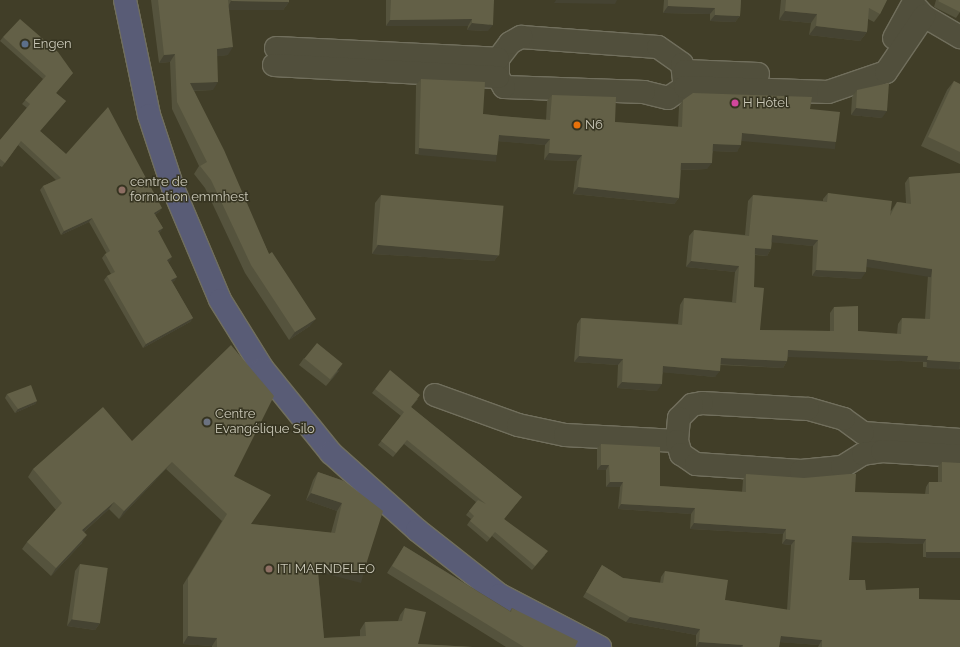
<!DOCTYPE html>
<meta charset="utf-8">
<style>
body{margin:0}
#map{position:relative;width:960px;height:647px;overflow:hidden;background:#413e28;font-family:Raleway,sans-serif}
div>[style]{position:absolute}
.roads{filter:drop-shadow(1px 0 #716f5d) drop-shadow(-1px 0 #716f5d) drop-shadow(0 1px #716f5d) drop-shadow(0 -1px #716f5d)}
.minor>*{height:22px;margin:-11px;padding:0 11px;transform-origin:11px;border-radius:11px;background:#514f3c}
.highway>*{height:22px;margin:-11px;padding:0 11px;transform-origin:11px;border-radius:11px;background:#595c76}
.wall>*{inset:0;background:#55533d}
.shaded-wall>*{inset:0;background:#454332;transform-origin:0 0}
.building>*{inset:0;background:#636047;transform-origin:0 0}
.dots>*{width:11px;height:11px;translate:-50% -50%;box-sizing:border-box;border:2px solid #363421;border-radius:50%}
span{translate:-50% -50%;white-space:nowrap;text-align:center;line-height:1.15;-webkit-text-stroke:3px #363421;paint-order:stroke}
.poi-label{font-size:13px;color:#cbc9b9}
.left{translate:0 -50%;text-align:left}
</style>
<div id="map">
<div class="roads">
<div class="minor">
<div style="left:915px;top:6px;width:13px;rotate:48deg"></div>
<div style="left:924px;top:16px;width:42px;rotate:30.3deg"></div>
<div style="left:521px;top:37px;width:137px;rotate:4.2deg"></div>
<div style="left:658px;top:47px;width:29px;rotate:35deg"></div>
<div style="left:682px;top:64px;width:23px;rotate:83deg"></div>
<div style="left:685px;top:87px;width:20px;rotate:147deg"></div>
<div style="left:668px;top:98px;width:25px;rotate:-166deg"></div>
<div style="left:644px;top:92px;width:140px;rotate:-178deg"></div>
<div style="left:504px;top:87px;width:12px;rotate:-121deg"></div>
<div style="left:498px;top:77px;width:18px;rotate:-90deg"></div>
<div style="left:498px;top:59px;width:20px;rotate:-53deg"></div>
<div style="left:510px;top:43px;width:13px;rotate:-29deg"></div>
<div style="left:894px;top:38px;width:39px;rotate:-61deg"></div>
<div style="left:276px;top:48px;width:222px;rotate:2.8deg"></div>
<div style="left:274px;top:65px;width:224px;rotate:3.1deg"></div>
<div style="left:685px;top:71px;width:73px;rotate:2.4deg"></div>
<div style="left:685px;top:87px;width:143px;rotate:2deg"></div>
<div style="left:828px;top:92px;width:61px;rotate:-19deg"></div>
<div style="left:886px;top:72px;width:68px;rotate:-55.8deg"></div>
<div style="left:435px;top:395px;width:88px;rotate:19.9deg"></div>
<div style="left:518px;top:425px;width:48px;rotate:12deg"></div>
<div style="left:565px;top:435px;width:112px;rotate:3.1deg"></div>
<div style="left:960px;top:440px;width:97px;rotate:-175.9deg"></div>
<div style="left:863px;top:433px;width:24px;rotate:-144deg"></div>
<div style="left:844px;top:419px;width:37px;rotate:-164deg"></div>
<div style="left:808px;top:409px;width:106px;rotate:-176.8deg"></div>
<div style="left:702px;top:403px;width:10px;rotate:169deg"></div>
<div style="left:692px;top:405px;width:18px;rotate:135deg"></div>
<div style="left:679px;top:418px;width:23px;rotate:95deg"></div>
<div style="left:677px;top:441px;width:14px;rotate:73deg"></div>
<div style="left:681px;top:454px;width:18px;rotate:34deg"></div>
<div style="left:696px;top:464px;width:105px;rotate:3.8deg"></div>
<div style="left:801px;top:471px;width:41px;rotate:-5.6deg"></div>
<div style="left:842px;top:467px;width:25px;rotate:-32deg"></div>
<div style="left:863px;top:454px;width:19px;rotate:-9deg"></div>
<div style="left:882px;top:451px;width:78px;rotate:3.7deg"></div>
</div>
<div class="highway">
<div style="left:125px;top:0;width:117px;rotate:78.2deg"></div>
<div style="left:149px;top:115px;width:77px;rotate:71.8deg"></div>
<div style="left:173px;top:188px;width:121px;rotate:67.2deg"></div>
<div style="left:220px;top:300px;width:81px;rotate:58.1deg"></div>
<div style="left:263px;top:369px;width:108px;rotate:51deg"></div>
<div style="left:331px;top:453px;width:115px;rotate:41.8deg"></div>
<div style="left:417px;top:530px;width:105px;rotate:38.1deg"></div>
<div style="left:500px;top:595px;width:113px;rotate:27.5deg"></div>
</div>
</div>
<div class="wall">
<div style="clip-path:polygon(151px 0,289px 0,289px 2px,283px 10px,229px 10px,228px 55px,217px 56px,213px 90px,194px 91px,269px 254px,310px 326px,289px 340px,245px 273px,205px 188px,194px 174px,199px 166px,172px 109px,170px 62px,159px 63px)"></div>
<div style="clip-path:polygon(386px 0,494px 0,488px 31px,467px 30px,468px 26px,386px 26px)"></div>
<div style="clip-path:polygon(664px 0,741px 0,740px 16px,735px 22px,710px 21px,710px 14px,663px 13px)"></div>
<div style="clip-path:polygon(781px 0,887px 0,880px 14px,874px 22px,868px 19px,867px 32px,860px 41px,809px 35px,811px 23px,779px 20px)"></div>
<div style="clip-path:polygon(936px 0,960px 0,960px 12px,956px 18px,934px 7px)"></div>
<div style="clip-path:polygon(3px 37px,73px 73px,56px 93px,66px 101px,40px 131px,66px 154px,162px 208px,159px 212px,155px 215px,163px 228px,160px 232px,159px 233px,170px 261px,168px 262px,177px 277px,174px 281px,172px 282px,193px 318px,190px 322px,143px 348px,104px 280px,107px 276px,111px 274px,102px 258px,105px 254px,107px 254px,89px 222px,61px 235px,40px 190px,43px 186px,56px 180px,18px 145px,2px 167px,0 166px,0 140px,27px 108px,22px 104px,43px 79px,0 41px)"></div>
<div style="clip-path:polygon(421px 79px,483px 114px,500px 116px,546px 120px,547px 101px,552px 95px,615px 122px,678px 127px,679px 106px,683px 100px,810px 109px,831px 148px,742px 139px,737px 152px,713px 151px,707px 169px,681px 170px,679px 198px,674px 204px,573px 194px,577px 161px,544px 160px,545px 145px,498px 141px,493px 161px,415px 154px,416px 85px)"></div>
<div style="clip-path:polygon(954px 81px,960px 84px,960px 164px,921px 146px,947px 90px)"></div>
<div style="clip-path:polygon(857px 90px,882px 118px,851px 115px,852px 97px)"></div>
<div style="clip-path:polygon(evenodd,960px 173px,960px 369px,923px 367px,923px 362px,788px 356px,787px 361px,783px 368px,720px 365px,715px 377px,663px 372px,657px 391px,617px 388px,618px 365px,574px 362px,577px 324px,581px 318px,678px 324px,680px 305px,684px 298px,732px 302px,735px 272px,686px 267px,689px 236px,694px 230px,745px 235px,748px 201px,753px 195px,823px 201px,823px 199px,828px 193px,891px 211px,897px 202px,906px 203px,905px 183px,909px 177px,960px 173px,772px 242px,813px 246px,812px 276px,861px 279px,866px 266px,928px 275px,925px 319px,902px 318px,898px 324px,897px 334px,858px 331px,834px 307px,830px 313px,830px 331px,760px 330px,754px 287px,755px 255px,767px 256px,771px 249px,772px 242px)"></div>
<div style="clip-path:polygon(381px 195px,500px 253px,494px 261px,372px 254px,375px 203px)"></div>
<div style="clip-path:polygon(304px 358px,339px 371px,326px 386px,299px 365px)"></div>
<div style="clip-path:polygon(375px 389px,418px 399px,411px 407px,522px 497px,504px 519px,545px 555px,532px 570px,492px 536px,487px 542px,467px 525px,471px 519px,466px 515px,476px 502px,404px 444px,393px 457px,378px 445px,401px 416px,372px 393px)"></div>
<div style="clip-path:polygon(7px 394px,37px 401px,35px 404px,15px 413px,5px 398px)"></div>
<div style="clip-path:polygon(132px 441px,234px 476px,251px 524px,331px 533px,337px 511px,306px 500px,313px 480px,318px 472px,344px 481px,363px 574px,358px 581px,318px 571px,324px 638px,360px 636px,360px 630px,365px 622px,398px 621px,400px 615px,405px 608px,418px 644px,473px 647px,212px 647px,212px 646px,183px 644px,183px 585px,222px 521px,166px 469px,119px 519px,109px 509px,84px 532px,82px 543px,51px 576px,22px 549px,27px 542px,56px 510px,28px 477px,33px 469px)"></div>
<div style="clip-path:polygon(601px 444px,660px 486px,742px 492px,743px 480px,746px 474px,855px 492px,925px 494px,926px 487px,929px 482px,938px 482px,938px 467px,942px 462px,960px 557px,923px 557px,923px 544px,851px 542px,849px 580px,866px 590px,919px 599px,960px 647px,818px 647px,819px 645px,780px 642px,779px 647px,696px 647px,696px 635px,626px 622px,583px 597px,602px 565px,623px 578px,660px 583px,661px 577px,665px 571px,725px 600px,787px 610px,791px 545px,782px 544px,783px 534px,690px 529px,691px 514px,618px 509px,620px 487px,606px 487px,606px 470px,597px 470px,597px 449px)"></div>
<div style="clip-path:polygon(404px 546px,510px 611px,512px 608px,575px 647px,506px 647px,387px 573px)"></div>
<div style="clip-path:polygon(80px 564px,100px 623px,95px 630px,67px 626px,75px 571px)"></div>
</div>
<div class="shaded-wall">
<div style="clip-path:polygon(556px 0,617px 0,615px 4px,554px 3px)"></div>
<div style="clip-path:polygon(231px 1px,289px 2px,283px 10px,226px 10px)"></div>
<div style="clip-path:polygon(668px 6px,715px 8px,710px 14px,663px 13px)"></div>
<div style="clip-path:polygon(785px 11px,817px 14px,811px 23px,779px 20px)"></div>
<div style="clip-path:polygon(715px 15px,740px 16px,735px 22px,710px 21px)"></div>
<div style="clip-path:polygon(472px 19px,468px 26px,386px 26px,390px 20px)"></div>
<div style="clip-path:polygon(472px 23px,493px 25px,488px 31px,467px 30px)"></div>
<div style="clip-path:polygon(816px 26px,867px 32px,860px 41px,809px 35px)"></div>
<div style="clip-path:polygon(233px 47px,228px 55px,211px 57px,217px 49px)"></div>
<div style="clip-path:polygon(175px 54px,170px 62px,159px 63px,164px 55px)"></div>
<div style="clip-path:polygon(218px 82px,213px 90px,184px 91px,190px 83px)"></div>
<div style="clip-path:polygon(66px 101px,63px 105px,37px 135px,40px 131px)"></div>
<div style="clip-path:polygon(856px 108px,887px 111px,882px 118px,851px 115px)"></div>
<div style="left:742px;top:133px;width:94px;height:8px;rotate:5deg"></div>
<div style="clip-path:polygon(499px 135px,550px 139px,545px 145px,494px 141px)"></div>
<div style="clip-path:polygon(713px 144px,741px 145px,737px 152px,709px 151px)"></div>
<div style="left:419px;top:148px;width:78px;height:7px;rotate:5deg"></div>
<div style="clip-path:polygon(549px 153px,582px 155px,577px 161px,544px 160px)"></div>
<div style="clip-path:polygon(681px 163px,712px 163px,707px 169px,677px 170px)"></div>
<div style="clip-path:polygon(578px 187px,679px 198px,674px 204px,573px 194px)"></div>
<div style="clip-path:polygon(162px 208px,159px 212px,151px 217px,154px 213px)"></div>
<div style="clip-path:polygon(92px 218px,89px 222px,61px 235px,64px 231px)"></div>
<div style="clip-path:polygon(163px 228px,160px 232px,155px 235px,158px 231px)"></div>
<div style="clip-path:polygon(772px 235px,818px 240px,813px 246px,768px 242px)"></div>
<div style="clip-path:polygon(378px 245px,500px 253px,494px 261px,372px 254px)"></div>
<div style="clip-path:polygon(755px 248px,771px 249px,767px 256px,751px 254px)"></div>
<div style="clip-path:polygon(172px 257px,170px 261px,164px 264px,167px 260px)"></div>
<div style="left:867px;top:259px;width:66px;height:8px;rotate:9deg"></div>
<div style="clip-path:polygon(691px 261px,739px 266px,735px 272px,686px 267px)"></div>
<div style="clip-path:polygon(816px 270px,866px 272px,861px 279px,812px 276px)"></div>
<div style="clip-path:polygon(177px 277px,174px 281px,168px 284px,171px 280px)"></div>
<div style="clip-path:polygon(193px 318px,190px 322px,143px 348px,146px 344px)"></div>
<div style="clip-path:polygon(316px 319px,310px 326px,289px 340px,295px 332px)"></div>
<div style="left:788px;top:350px;width:140px;height:7px;rotate:2deg"></div>
<div style="clip-path:polygon(579px 356px,623px 359px,618px 365px,574px 362px)"></div>
<div style="clip-path:polygon(721px 358px,787px 361px,783px 368px,717px 364px)"></div>
<div style="left:927px;top:360px;width:33px;height:8px;rotate:3deg"></div>
<div style="clip-path:polygon(343px 364px,339px 371px,326px 386px,331px 380px)"></div>
<div style="clip-path:polygon(663px 366px,720px 371px,715px 377px,658px 372px)"></div>
<div style="clip-path:polygon(622px 382px,662px 384px,657px 391px,617px 388px)"></div>
<div style="clip-path:polygon(37px 401px,35px 404px,15px 413px,18px 409px)"></div>
<div style="clip-path:polygon(172px 462px,166px 469px,119px 519px,124px 511px)"></div>
<div style="clip-path:polygon(601px 465px,609px 465px,606px 470px,597px 470px)"></div>
<div style="clip-path:polygon(610px 482px,623px 482px,620px 487px,606px 487px)"></div>
<div style="clip-path:polygon(311px 493px,342px 503px,337px 511px,306px 500px)"></div>
<div style="clip-path:polygon(114px 502px,109px 509px,77px 538px,82px 530px)"></div>
<div style="clip-path:polygon(621px 504px,695px 508px,691px 514px,618px 509px)"></div>
<div style="clip-path:polygon(694px 523px,786px 529px,783px 534px,690px 529px)"></div>
<div style="clip-path:polygon(87px 535px,82px 543px,51px 576px,56px 568px)"></div>
<div style="clip-path:polygon(852px 536px,926px 539px,923px 544px,848px 542px)"></div>
<div style="clip-path:polygon(786px 539px,795px 540px,791px 545px,782px 544px)"></div>
<div style="left:926px;top:552px;width:34px;height:6px"></div>
<div style="left:317px;top:562px;width:48px;height:9px;rotate:15deg"></div>
<div style="clip-path:polygon(630px 617px,700px 629px,696px 635px,626px 622px)"></div>
<div style="clip-path:polygon(72px 619px,100px 623px,95px 630px,67px 626px)"></div>
<div style="clip-path:polygon(188px 636px,217px 638px,212px 646px,183px 644px)"></div>
<div style="clip-path:polygon(781px 636px,822px 640px,819px 645px,777px 642px)"></div>
<div style="clip-path:polygon(699px 642px,743px 645px,741px 647px,696px 647px)"></div>
</div>
<div class="building">
<div style="clip-path:polygon(158px 0,228px 0,233px 47px,217px 49px,218px 82px,190px 83px,224px 150px,269px 254px,272px 252px,316px 319px,295px 332px,251px 265px,211px 180px,200px 166px,207px 162px,177px 102px,175px 54px,164px 55px)"></div>
<div style="clip-path:polygon(232px 0,289px 0,289px 2px,231px 1px)"></div>
<div style="clip-path:polygon(391px 0,494px 0,493px 25px,472px 23px,472px 19px,390px 20px)"></div>
<div style="clip-path:polygon(668px 0,741px 0,740px 16px,715px 15px,715px 8px,668px 6px)"></div>
<div style="clip-path:polygon(786px 0,887px 0,880px 14px,869px 8px,867px 32px,816px 26px,817px 14px,785px 11px)"></div>
<div style="clip-path:polygon(939px 0,960px 0,960px 12px,938px 1px)"></div>
<div style="clip-path:polygon(20px 19px,58px 52px,73px 73px,56px 93px,66px 101px,40px 131px,66px 154px,108px 107px,162px 208px,154px 213px,163px 228px,158px 231px,172px 257px,167px 260px,177px 277px,171px 280px,193px 318px,146px 344px,107px 276px,115px 272px,105px 254px,110px 251px,92px 218px,64px 231px,43px 186px,61px 178px,21px 141px,5px 163px,0 159px,0 140px,30px 104px,25px 100px,46px 76px,3px 37px)"></div>
<div style="clip-path:polygon(421px 79px,485px 82px,483px 114px,500px 116px,550px 120px,552px 95px,616px 97px,615px 122px,682px 127px,683px 100px,693px 93px,812px 97px,810px 109px,840px 112px,836px 142px,742px 133px,741px 145px,713px 144px,712px 163px,681px 163px,679px 198px,578px 187px,582px 155px,549px 153px,550px 139px,499px 135px,497px 155px,419px 148px)"></div>
<div style="clip-path:polygon(954px 81px,960px 84px,960px 152px,928px 137px)"></div>
<div style="clip-path:polygon(889px 83px,887px 111px,856px 108px,857px 90px)"></div>
<div style="clip-path:polygon(evenodd,960px 173px,960px 362px,927px 360px,928px 356px,788px 350px,787px 361px,721px 358px,720px 371px,663px 366px,662px 384px,622px 382px,623px 359px,579px 356px,581px 318px,682px 325px,684px 298px,736px 303px,739px 266px,691px 261px,694px 230px,749px 236px,753px 195px,827px 202px,828px 193px,892px 201px,890px 216px,897px 202px,911px 204px,909px 177px,960px 173px,772px 235px,818px 240px,816px 270px,866px 272px,867px 259px,932px 269px,930px 319px,902px 318px,901px 334px,858px 331px,858px 306px,834px 307px,834px 331px,760px 330px,764px 288px,754px 287px,755px 248px,771px 249px,772px 235px)"></div>
<div style="left:381px;top:195px;width:123px;height:50px;rotate:5deg"></div>
<div style="left:317px;top:343px;width:33px;height:20px;rotate:39deg"></div>
<div style="clip-path:polygon(231px 345px,274px 396px,234px 476px,271px 495px,251px 524px,335px 533px,342px 503px,311px 493px,318px 472px,344px 481px,383px 511px,363px 574px,317px 562px,324px 638px,366px 636px,365px 622px,402px 621px,405px 608px,426px 612px,418px 644px,473px 647px,217px 647px,217px 638px,188px 636px,188px 578px,227px 514px,172px 462px,124px 511px,114px 502px,82px 530px,87px 535px,56px 568px,27px 542px,62px 503px,33px 469px,103px 407px,132px 441px)"></div>
<div style="clip-path:polygon(390px 370px,420px 395px,411px 407px,522px 497px,504px 519px,548px 551px,535px 566px,495px 532px,490px 538px,470px 521px,474px 516px,469px 511px,478px 500px,486px 504px,407px 440px,396px 453px,381px 441px,404px 412px,375px 389px)"></div>
<div style="clip-path:polygon(31px 385px,37px 401px,18px 409px,7px 394px)"></div>
<div style="clip-path:polygon(601px 444px,660px 447px,660px 486px,746px 492px,746px 474px,804px 478px,849px 474px,856px 474px,855px 492px,929px 494px,929px 482px,942px 482px,942px 462px,960px 463px,960px 552px,926px 552px,926px 539px,852px 536px,849px 580px,865px 580px,866px 590px,919px 588px,919px 599px,960px 600px,960px 647px,822px 647px,822px 640px,781px 636px,779px 647px,743px 647px,743px 645px,699px 642px,700px 629px,630px 617px,586px 592px,602px 565px,623px 578px,663px 583px,665px 571px,728px 580px,725px 600px,790px 610px,795px 540px,786px 539px,786px 529px,694px 523px,695px 508px,621px 504px,623px 482px,610px 482px,609px 465px,601px 465px)"></div>
<div style="clip-path:polygon(404px 546px,511px 612px,512px 608px,578px 641px,575px 647px,524px 647px,392px 566px)"></div>
<div style="left:80px;top:564px;width:28px;height:56px;rotate:8deg"></div>
</div>
<div class="dots">
<div style="left:25px;top:44px;background:#5c6f8a"></div>
<div style="left:735px;top:103px;background:#d1479c"></div>
<div style="left:577px;top:125px;background:#e8710a"></div>
<div style="left:122px;top:190px;background:#8d6e63"></div>
<div style="left:207px;top:422px;background:#6b7280"></div>
<div style="left:269px;top:569px;background:#8d6e63"></div>
</div>
<div class="poi-label">
<span class="left" style="left:33px;top:44px">Engen</span>
<span class="left" style="left:743px;top:103px">H Hôtel</span>
<span class="left" style="left:585px;top:125px">N6</span>
<span class="left" style="left:130px;top:190px">centre de<br>formation emmhest</span>
<span class="left" style="left:215px;top:422px">Centre<br>Evangélique Silo</span>
<span class="left" style="left:277px;top:569px">ITI MAENDELEO</span>
</div>
</div>
